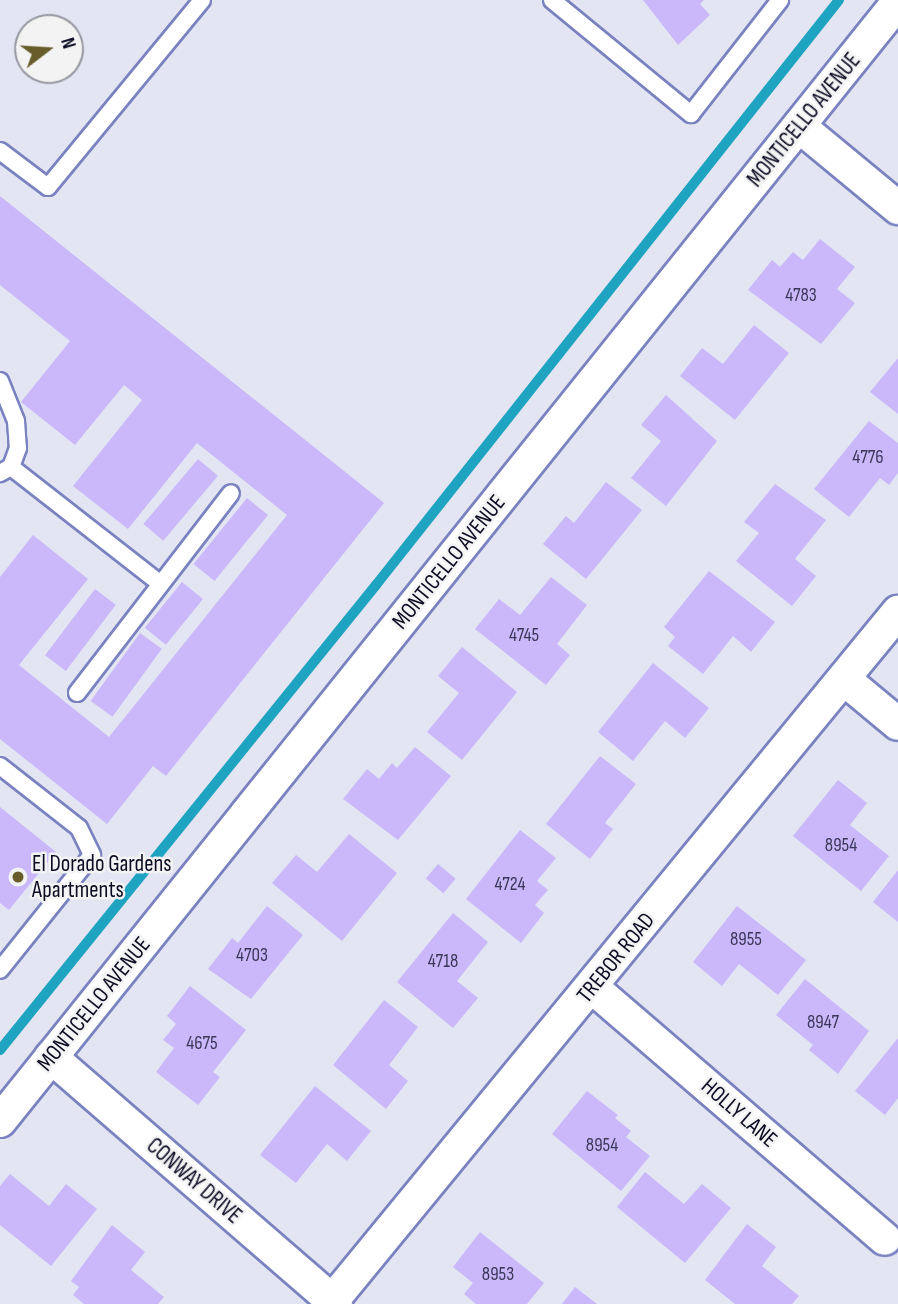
<!DOCTYPE html>
<style>
body{margin:0}
#map{position:relative;width:898px;height:1304px;overflow:hidden;background:#e3e5f3;font-family:"Sofia Sans Condensed",sans-serif}
div>[style]{position:absolute}
.stream>*{height:10px;margin:-5px;padding:0 5px;transform-origin:5px;border-radius:5px;background:#1ea3c0}
.building>*{inset:0;background:#cab8fa;transform-origin:0 0}
.roads{filter:drop-shadow(2px 0 #7a82c0) drop-shadow(-2px 0 #7a82c0) drop-shadow(0 2px #7a82c0) drop-shadow(0 -2px #7a82c0)}
.lane>*{height:16px;margin:-8px;padding:0 8px;transform-origin:8px;border-radius:8px;background:#fff}
.street>*{height:32px;margin:-16px;padding:0 16px;transform-origin:16px;border-radius:16px;background:#fff}
.dots>*{width:19px;height:19px;translate:-50% -50%;box-sizing:border-box;border:4px solid #f3f3f3;border-radius:50%}
span{translate:-50% -50%;white-space:nowrap;text-align:center;line-height:1.15;-webkit-text-stroke:5px #f3f3f3;paint-order:stroke}
.number-label{font-size:19px;color:#3b3759}
.number-label span{-webkit-text-stroke-width:0}
.street-label{font-size:23px;color:#0b0c23}
.poi-label{font-size:23px;color:#0b0c23}
.left{translate:0 -50%;text-align:left}
.north{position:absolute;left:14px;top:14px;width:70px;height:70px;box-sizing:border-box;background:#f3f3f3;border:2px solid #9697a0;border-radius:50%;rotate:73deg;font-size:19px;font-weight:700;line-height:28px;text-align:center;color:#0b0c23}
.north::after{content:'';display:block;margin:auto;width:24px;height:32px;background:#685d2a;clip-path:polygon(50% 0,100% 100%,50% 72%,0 100%)}
</style>
<div id="map">
<div class="stream">
<div style="left:0;top:1050px;width:598px;rotate:-51.04deg"></div>
<div style="left:376px;top:585px;width:746px;rotate:-51.64deg"></div>
</div>
<div class="building">
<div style="clip-path:polygon(643px 0,704px 0,700px 4px,710px 15px,678px 45px)"></div>
<div style="clip-path:polygon(0 196px,384px 503px,166px 776px,153px 766px,107px 824px,0 739px,0 577px,33px 535px,88px 579px,19px 665px,109px 737px,287px 515px,197px 443px,128px 529px,73px 486px,142px 400px,124px 385px,75px 445px,21px 402px,70px 341px,0 285px)"></div>
<div style="clip-path:polygon(820px 239px,855px 267px,837px 289px,855px 303px,821px 344px,748px 290px,772px 260px,780px 267px,793px 252px,803px 260px)"></div>
<div style="clip-path:polygon(754px 325px,789px 353px,735px 420px,680px 376px,702px 348px,723px 364px)"></div>
<div style="clip-path:polygon(898px 358px,898px 414px,870px 392px)"></div>
<div style="clip-path:polygon(666px 395px,717px 441px,666px 506px,631px 478px,661px 441px,641px 425px)"></div>
<div style="clip-path:polygon(869px 421px,898px 443px,898px 473px,889px 485px,880px 478px,849px 517px,814px 489px)"></div>
<div style="left:198px;top:459px;width:26px;height:85px;rotate:40deg"></div>
<div style="clip-path:polygon(606px 482px,642px 510px,586px 579px,543px 544px,566px 516px,574px 523px)"></div>
<div style="clip-path:polygon(775px 484px,826px 520px,795px 559px,816px 576px,792px 606px,736px 561px,759px 533px,744px 522px)"></div>
<div style="left:247px;top:498px;width:27px;height:85px;rotate:39deg"></div>
<div style="clip-path:polygon(709px 571px,775px 622px,751px 652px,733px 636px,703px 674px,668px 646px,675px 637px,664px 627px)"></div>
<div style="clip-path:polygon(551px 577px,587px 605px,557px 644px,570px 655px,546px 685px,475px 629px,499px 599px,520px 615px)"></div>
<div style="left:182px;top:582px;width:27px;height:59px;rotate:39deg"></div>
<div style="left:95px;top:589px;width:26px;height:83px;rotate:37deg"></div>
<div style="left:140px;top:633px;width:27px;height:84px;rotate:36deg"></div>
<div style="clip-path:polygon(462px 647px,517px 692px,462px 760px,427px 732px,459px 693px,438px 676px)"></div>
<div style="clip-path:polygon(653px 663px,709px 708px,685px 738px,665px 721px,633px 761px,598px 732px)"></div>
<div style="clip-path:polygon(415px 747px,451px 776px,398px 840px,343px 799px,367px 769px,379px 779px,392px 763px,397px 768px)"></div>
<div style="clip-path:polygon(600px 756px,636px 784px,605px 823px,613px 829px,590px 859px,546px 824px)"></div>
<div style="clip-path:polygon(838px 780px,867px 803px,850px 825px,889px 856px,861px 891px,793px 836px)"></div>
<div style="clip-path:polygon(0 807px,56px 852px,9px 910px,0 903px)"></div>
<div style="clip-path:polygon(520px 830px,556px 858px,537px 881px,548px 890px,535px 905px,544px 913px,521px 943px,466px 899px)"></div>
<div style="clip-path:polygon(349px 834px,397px 873px,342px 941px,272px 883px,296px 855px,317px 872px)"></div>
<div style="left:438px;top:864px;width:23px;height:19px;rotate:40deg"></div>
<div style="clip-path:polygon(898px 870px,898px 922px,873px 902px)"></div>
<div style="clip-path:polygon(267px 906px,303px 935px,251px 999px,208px 969px,232px 938px,238px 943px)"></div>
<div style="clip-path:polygon(737px 906px,806px 960px,778px 995px,739px 964px,722px 986px,693px 962px)"></div>
<div style="clip-path:polygon(453px 913px,488px 942px,457px 981px,478px 998px,453px 1028px,397px 982px)"></div>
<div style="clip-path:polygon(805px 979px,869px 1031px,838px 1074px,809px 1050px,813px 1045px,776px 1015px)"></div>
<div style="clip-path:polygon(190px 986px,246px 1030px,213px 1072px,220px 1077px,198px 1105px,156px 1072px,174px 1048px,163px 1040px,176px 1024px,167px 1016px)"></div>
<div style="clip-path:polygon(384px 1000px,418px 1027px,389px 1065px,408px 1081px,386px 1109px,333px 1065px)"></div>
<div style="clip-path:polygon(898px 1038px,898px 1098px,885px 1115px,855px 1091px)"></div>
<div style="clip-path:polygon(315px 1086px,371px 1131px,347px 1161px,327px 1144px,296px 1183px,260px 1155px)"></div>
<div style="clip-path:polygon(587px 1091px,618px 1115px,615px 1118px,631px 1131px,626px 1137px,650px 1156px,621px 1191px,552px 1134px)"></div>
<div style="clip-path:polygon(645px 1172px,684px 1204px,702px 1184px,731px 1208px,685px 1263px,617px 1207px)"></div>
<div style="clip-path:polygon(10px 1174px,49px 1206px,66px 1184px,97px 1209px,51px 1266px,0 1225px,0 1186px)"></div>
<div style="clip-path:polygon(747px 1224px,776px 1247px,762px 1266px,799px 1296px,792px 1304px,735px 1304px,705px 1280px)"></div>
<div style="clip-path:polygon(112px 1225px,145px 1252px,131px 1270px,164px 1297px,158px 1304px,84px 1304px,73px 1295px,79px 1287px,71px 1281px)"></div>
<div style="clip-path:polygon(480px 1232px,544px 1283px,527px 1304px,476px 1304px,464px 1294px,473px 1283px,453px 1267px)"></div>
<div style="clip-path:polygon(575px 1287px,597px 1304px,562px 1304px)"></div>
</div>
<div class="roads">
<div class="lane">
<div style="left:552px;top:0;width:180px;rotate:39.4deg"></div>
<div style="left:691px;top:114px;width:145px;rotate:-52deg"></div>
<div style="left:0;top:151px;width:60px;rotate:36.9deg"></div>
<div style="left:48px;top:187px;width:242px;rotate:-50.5deg"></div>
<div style="left:0;top:381px;width:43px;rotate:68.2deg"></div>
<div style="left:16px;top:421px;width:27px;rotate:86deg"></div>
<div style="left:18px;top:448px;width:20px;rotate:110deg"></div>
<div style="left:11px;top:467px;width:13px;rotate:151deg"></div>
<div style="left:11px;top:467px;width:190px;rotate:38deg"></div>
<div style="left:77px;top:693px;width:252px;rotate:-52.4deg"></div>
<div style="left:0;top:766px;width:100px;rotate:38.1deg"></div>
<div style="left:79px;top:828px;width:30px;rotate:64deg"></div>
<div style="left:92px;top:855px;width:147px;rotate:128.7deg"></div>
</div>
<div class="street">
<div style="left:799px;top:126px;width:129px;rotate:39.6deg"></div>
<div style="left:844px;top:679px;width:70px;rotate:39.8deg"></div>
<div style="left:592px;top:987px;width:386px;rotate:40.7deg"></div>
<div style="left:51px;top:1057px;width:377px;rotate:40.9deg"></div>
<div style="left:0;top:1121px;width:1435px;rotate:-51.25deg"></div>
<div style="left:332px;top:1301px;width:892px;rotate:-50.6deg"></div>
</div>
</div>
<div class="dots">
<div style="left:18px;top:877px;background:#685d2a"></div>
</div>
<div class="number-label">
<span style="left:801px;top:296px">4783</span>
<span style="left:868px;top:458px">4776</span>
<span style="left:524px;top:636px">4745</span>
<span style="left:841px;top:846px">8954</span>
<span style="left:510px;top:885px">4724</span>
<span style="left:746px;top:940px">8955</span>
<span style="left:252px;top:956px">4703</span>
<span style="left:443px;top:962px">4718</span>
<span style="left:823px;top:1023px">8947</span>
<span style="left:202px;top:1044px">4675</span>
<span style="left:602px;top:1146px">8954</span>
<span style="left:498px;top:1275px">8953</span>
</div>
<div class="street-label">
<span style="left:804px;top:120px;rotate:-51deg">MONTICELLO AVENUE</span>
<span style="left:449px;top:562px;rotate:-51deg">MONTICELLO AVENUE</span>
<span style="left:616px;top:958px;rotate:-51deg">TREBOR ROAD</span>
<span style="left:94px;top:1004px;rotate:-51deg">MONTICELLO AVENUE</span>
<span style="left:739px;top:1113px;rotate:41deg">HOLLY LANE</span>
<span style="left:194px;top:1181px;rotate:41deg">CONWAY DRIVE</span>
</div>
<div class="poi-label">
<span class="left" style="left:32px;top:877px">El Dorado Gardens<br>Apartments</span>
</div>
<div class="north">N</div>
</div>
